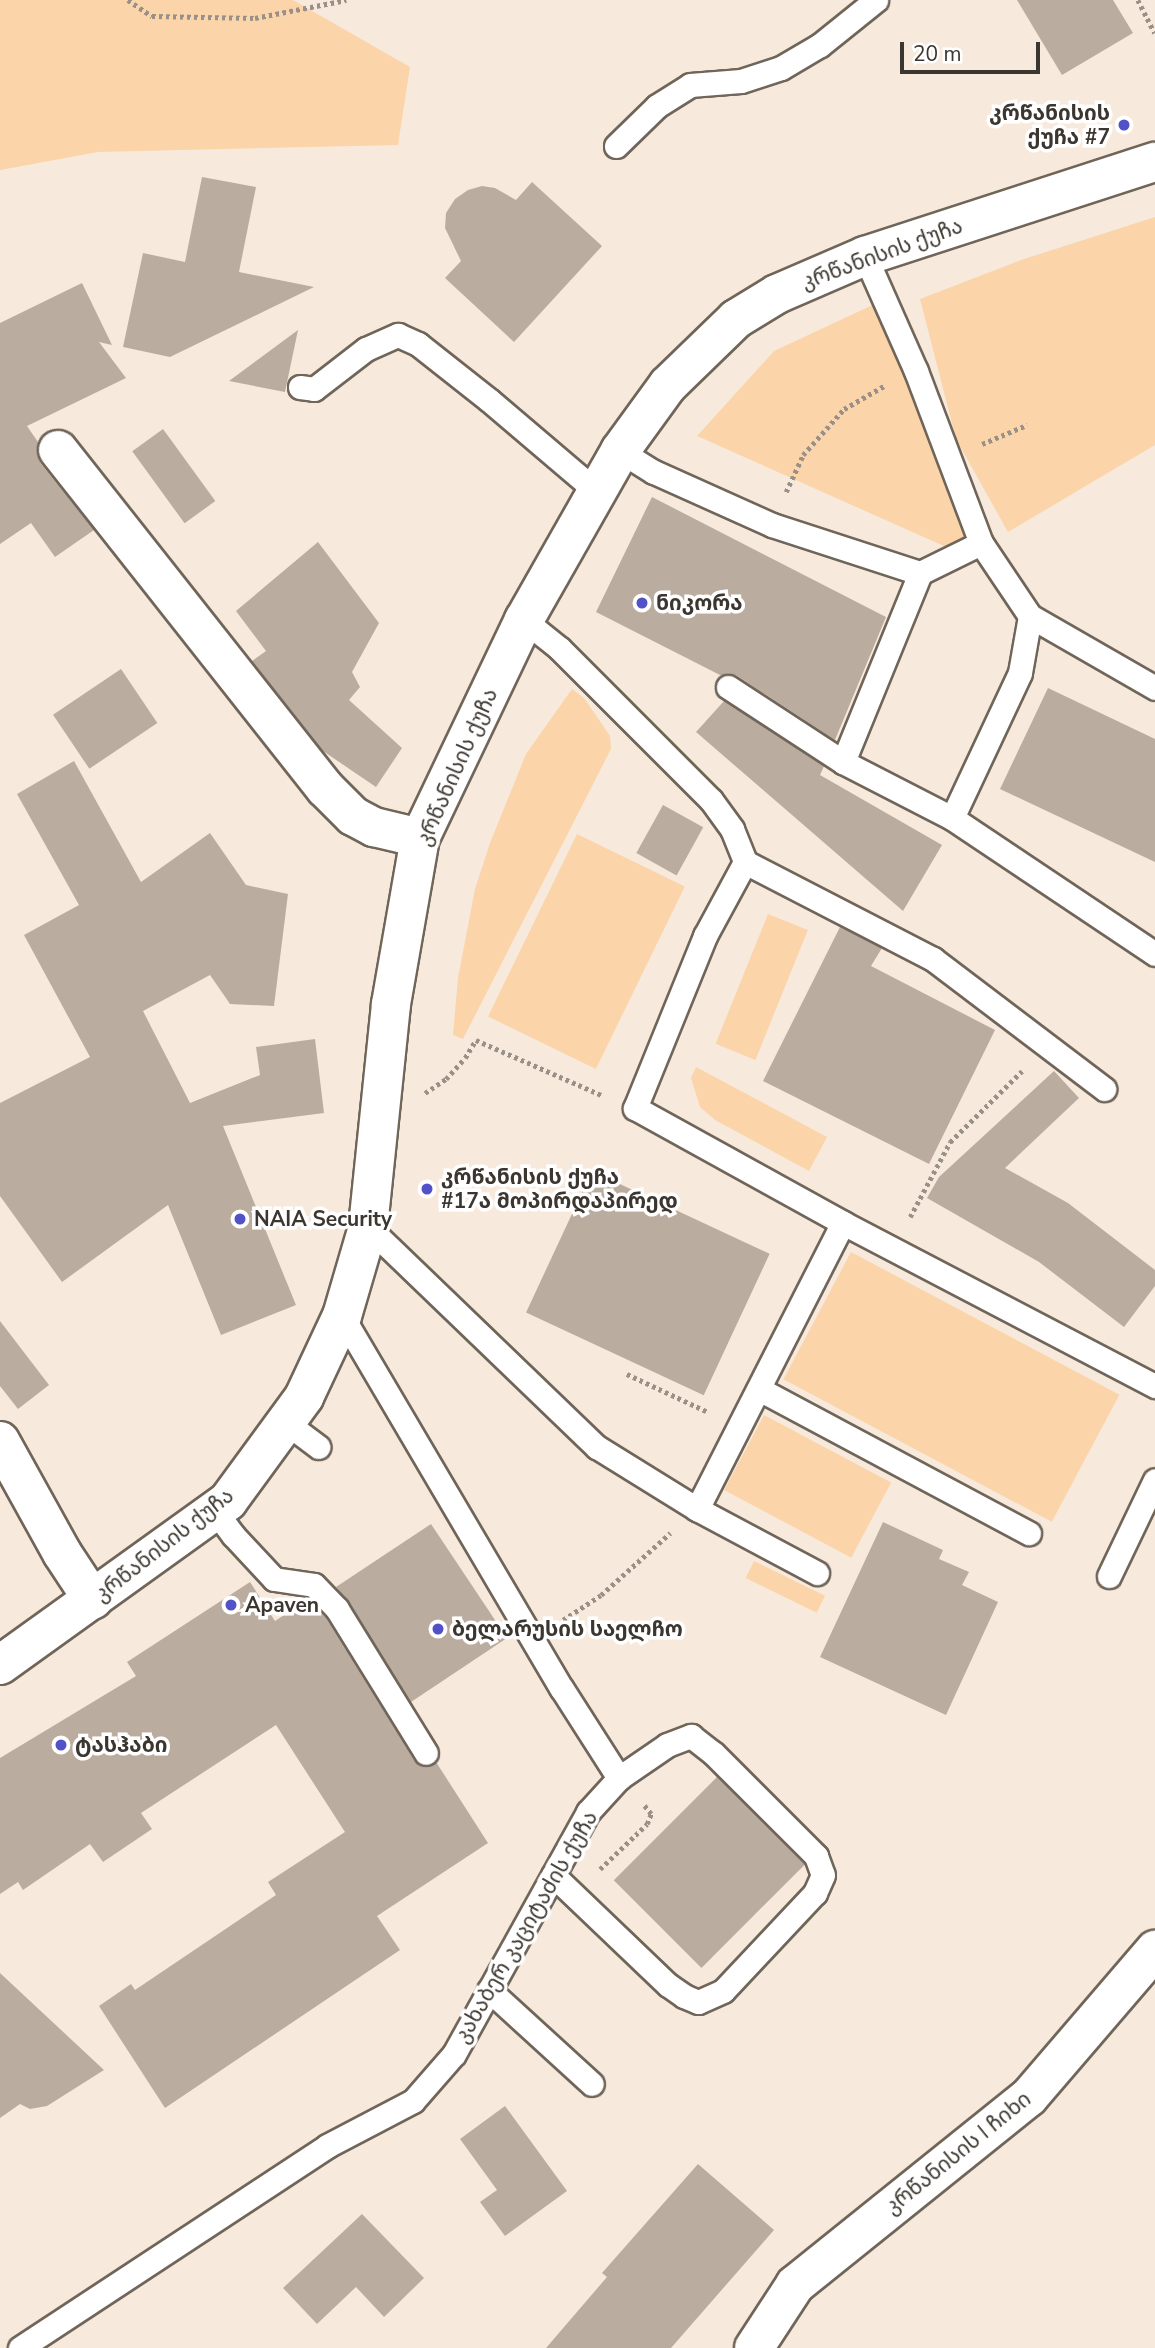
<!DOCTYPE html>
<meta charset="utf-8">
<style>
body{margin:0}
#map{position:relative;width:1155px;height:2348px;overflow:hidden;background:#f7eadd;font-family:"Nunito Sans","Noto Sans Georgian",sans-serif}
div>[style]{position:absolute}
.green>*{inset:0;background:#fbd4aa;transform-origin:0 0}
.building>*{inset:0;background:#baada0;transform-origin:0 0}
.path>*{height:4.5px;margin-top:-2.25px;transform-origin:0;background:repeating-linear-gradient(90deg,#999087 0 3.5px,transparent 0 7px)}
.roads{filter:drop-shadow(2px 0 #706559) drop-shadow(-2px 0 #706559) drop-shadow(0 2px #706559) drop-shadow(0 -2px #706559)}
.lane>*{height:23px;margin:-11.5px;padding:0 11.5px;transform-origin:11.5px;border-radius:11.5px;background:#fff}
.street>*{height:38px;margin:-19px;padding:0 19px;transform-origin:19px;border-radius:19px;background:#fff}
.secondary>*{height:38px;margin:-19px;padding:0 19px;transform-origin:19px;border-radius:19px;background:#fff}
.dots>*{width:19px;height:19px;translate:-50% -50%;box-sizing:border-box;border:4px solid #fff;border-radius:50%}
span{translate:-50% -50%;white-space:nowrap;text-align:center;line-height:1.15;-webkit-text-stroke:7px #fff;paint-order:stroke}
.poi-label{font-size:21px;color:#3b3630;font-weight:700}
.right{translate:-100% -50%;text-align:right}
.left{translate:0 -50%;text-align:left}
.street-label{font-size:21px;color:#3b3630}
.scale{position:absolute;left:900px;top:42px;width:140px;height:32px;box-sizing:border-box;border:4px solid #3b3630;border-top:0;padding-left:9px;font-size:21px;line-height:24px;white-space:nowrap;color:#3b3630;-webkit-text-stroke:5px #fff;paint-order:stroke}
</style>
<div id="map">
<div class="green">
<div style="clip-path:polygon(0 0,293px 0,410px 67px,398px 145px,98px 152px,0 170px)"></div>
<div style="clip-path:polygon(1155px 217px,1155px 445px,1008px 532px,956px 439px,920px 299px,1021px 260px)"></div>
<div style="clip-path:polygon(879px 302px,973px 559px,697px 436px,774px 351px)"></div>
<div style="clip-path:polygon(572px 689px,584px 698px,610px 736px,611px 749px,463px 1039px,453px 1035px,458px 978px,475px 889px,490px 843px,526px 754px)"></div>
<div style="left:577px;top:834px;width:120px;height:203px;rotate:26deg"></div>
<div style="left:768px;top:914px;width:43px;height:140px;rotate:22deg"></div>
<div style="clip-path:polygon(696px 1067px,827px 1137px,809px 1171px,715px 1120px,700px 1107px,691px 1078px)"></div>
<div style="left:851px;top:1252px;width:304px;height:144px;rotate:28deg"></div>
<div style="left:764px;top:1415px;width:144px;height:85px;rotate:28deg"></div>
<div style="left:754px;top:1561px;width:79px;height:19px;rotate:26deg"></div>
</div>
<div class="building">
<div style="clip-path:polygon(1017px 0,1113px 0,1133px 33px,1062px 75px)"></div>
<div style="clip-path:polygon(202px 177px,256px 187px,239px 272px,314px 287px,170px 357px,123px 347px,143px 253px,185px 262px)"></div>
<div style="clip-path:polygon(532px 182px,602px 246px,514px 342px,445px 278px,461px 261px,445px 228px,446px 213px,455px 199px,468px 190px,482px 186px,495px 188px,516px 200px)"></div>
<div style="clip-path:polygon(82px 283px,112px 345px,99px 342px,126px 378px,27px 426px,38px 442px,37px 454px,41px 464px,94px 530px,55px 557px,31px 523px,0 544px,0 323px)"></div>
<div style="clip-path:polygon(298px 330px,285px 392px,229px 381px)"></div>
<div style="left:163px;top:429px;width:89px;height:38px;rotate:54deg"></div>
<div style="clip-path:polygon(652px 497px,886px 617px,835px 740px,736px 675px,720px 675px,596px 612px)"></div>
<div style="clip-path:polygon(318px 542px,379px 623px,352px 672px,360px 687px,349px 700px,402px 748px,376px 787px,323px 751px,252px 661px,266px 651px,236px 611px)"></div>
<div style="left:121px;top:669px;width:65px;height:82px;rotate:56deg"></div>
<div style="clip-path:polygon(1048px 688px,1155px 739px,1155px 862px,1000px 789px)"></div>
<div style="clip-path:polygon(724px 701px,824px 766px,820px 775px,942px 845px,903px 911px,696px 732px)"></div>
<div style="clip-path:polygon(74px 761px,141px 882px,210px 833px,246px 885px,288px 894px,274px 1006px,230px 1004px,210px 975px,143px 1011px,190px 1103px,260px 1075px,256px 1047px,315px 1039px,324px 1113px,223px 1126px,296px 1305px,221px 1335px,168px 1205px,62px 1282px,0 1196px,0 1103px,90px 1057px,24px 935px,79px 905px,17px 794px)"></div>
<div style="left:663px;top:805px;width:46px;height:55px;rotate:29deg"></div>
<div style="clip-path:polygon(840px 927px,882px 948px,871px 966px,995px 1030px,929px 1164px,763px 1081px)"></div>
<div style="clip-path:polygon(1054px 1071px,1079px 1098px,1005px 1168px,1068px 1203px,1155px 1270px,1155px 1286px,1124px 1327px,1039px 1262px,927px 1198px,939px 1177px)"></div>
<div style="left:592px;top:1171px;width:196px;height:156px;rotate:25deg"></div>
<div style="clip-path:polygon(0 1321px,49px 1385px,18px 1409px,0 1386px)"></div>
<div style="clip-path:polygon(883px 1522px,943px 1550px,939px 1559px,969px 1572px,962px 1585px,998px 1602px,946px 1715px,820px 1657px)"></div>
<div style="clip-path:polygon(431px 1524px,507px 1638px,411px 1702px,349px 1602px,336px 1587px)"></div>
<div style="clip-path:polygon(250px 1582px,275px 1621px,307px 1600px,326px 1618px,414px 1760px,426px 1767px,436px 1762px,488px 1843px,377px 1916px,400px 1950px,165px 2108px,99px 2006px,131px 1984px,135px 1990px,276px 1895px,268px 1882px,345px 1832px,276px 1725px,141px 1813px,152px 1829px,103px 1862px,90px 1844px,23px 1890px,18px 1882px,0 1894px,0 1758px,136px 1676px,127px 1662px)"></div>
<div style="left:717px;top:1777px;width:124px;height:146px;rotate:45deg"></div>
<div style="clip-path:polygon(0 1973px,104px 2070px,47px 2106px,30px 2109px,20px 2104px,0 2118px)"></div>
<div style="clip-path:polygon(505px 2106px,567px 2191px,505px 2236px,480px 2202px,497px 2190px,460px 2139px)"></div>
<div style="clip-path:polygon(698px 2164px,774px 2230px,671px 2348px,546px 2348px,607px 2277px,602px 2273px)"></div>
<div style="clip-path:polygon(362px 2214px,424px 2278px,384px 2317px,356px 2287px,317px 2324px,283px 2288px)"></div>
</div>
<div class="path">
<div style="left:128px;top:0;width:29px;rotate:34deg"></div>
<div style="left:152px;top:16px;width:103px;rotate:1.1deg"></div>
<div style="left:255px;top:18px;width:93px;rotate:-11.2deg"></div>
<div style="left:1138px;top:0;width:37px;rotate:63deg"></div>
<div style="left:982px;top:444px;width:49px;rotate:-22.9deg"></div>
<div style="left:786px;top:492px;width:41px;rotate:-65.3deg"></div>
<div style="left:803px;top:455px;width:62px;rotate:-48.3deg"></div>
<div style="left:844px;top:409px;width:46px;rotate:-29.9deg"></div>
<div style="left:425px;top:1093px;width:25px;rotate:-34deg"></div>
<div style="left:446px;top:1079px;width:28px;rotate:-48deg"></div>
<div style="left:465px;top:1058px;width:21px;rotate:-59deg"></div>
<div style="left:476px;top:1040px;width:137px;rotate:23.7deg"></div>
<div style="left:910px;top:1217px;width:85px;rotate:-61.9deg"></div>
<div style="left:950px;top:1142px;width:101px;rotate:-44.6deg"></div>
<div style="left:627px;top:1374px;width:89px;rotate:25.1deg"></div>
<div style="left:563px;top:1620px;width:45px;rotate:-33.3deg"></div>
<div style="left:601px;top:1595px;width:93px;rotate:-41.9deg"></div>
<div style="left:600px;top:1869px;width:65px;rotate:-43.8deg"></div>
<div style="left:647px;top:1824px;width:11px;rotate:-68deg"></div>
<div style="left:651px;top:1814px;width:13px;rotate:-129deg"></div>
</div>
<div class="roads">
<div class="lane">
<div style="left:616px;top:146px;width:57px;rotate:-44.3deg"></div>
<div style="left:657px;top:106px;width:39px;rotate:-32deg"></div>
<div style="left:690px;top:85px;width:51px;rotate:-4.5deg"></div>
<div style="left:741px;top:81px;width:42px;rotate:-18deg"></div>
<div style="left:781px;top:68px;width:45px;rotate:-30.5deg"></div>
<div style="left:820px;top:45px;width:72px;rotate:-38.8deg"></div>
<div style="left:865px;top:256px;width:126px;rotate:66.1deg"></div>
<div style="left:916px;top:371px;width:184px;rotate:69.3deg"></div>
<div style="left:981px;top:543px;width:88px;rotate:56.1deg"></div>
<div style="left:1030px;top:616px;width:58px;rotate:100deg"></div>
<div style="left:1020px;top:673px;width:160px;rotate:115.1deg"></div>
<div style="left:952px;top:818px;width:244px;rotate:33.8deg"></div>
<div style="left:300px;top:387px;width:14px;rotate:8deg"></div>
<div style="left:314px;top:389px;width:66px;rotate:-37.6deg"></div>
<div style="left:366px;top:349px;width:35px;rotate:-24deg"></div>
<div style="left:398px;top:335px;width:22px;rotate:24deg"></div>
<div style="left:418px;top:344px;width:90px;rotate:38.3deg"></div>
<div style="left:489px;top:400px;width:142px;rotate:40.4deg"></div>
<div style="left:620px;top:451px;width:40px;rotate:32deg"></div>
<div style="left:654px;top:472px;width:129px;rotate:24.2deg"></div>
<div style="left:772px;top:525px;width:156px;rotate:18deg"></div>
<div style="left:920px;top:573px;width:68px;rotate:-26.2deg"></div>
<div style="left:1030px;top:616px;width:144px;rotate:29.9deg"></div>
<div style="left:524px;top:620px;width:45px;rotate:38.7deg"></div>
<div style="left:559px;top:648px;width:215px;rotate:45deg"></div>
<div style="left:711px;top:800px;width:36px;rotate:54deg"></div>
<div style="left:732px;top:829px;width:35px;rotate:68deg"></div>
<div style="left:745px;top:862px;width:84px;rotate:118.4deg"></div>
<div style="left:705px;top:936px;width:186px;rotate:112.1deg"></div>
<div style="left:635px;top:1108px;width:238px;rotate:28.9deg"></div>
<div style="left:843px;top:1223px;width:352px;rotate:27.6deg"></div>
<div style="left:728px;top:687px;width:137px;rotate:33.1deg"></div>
<div style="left:843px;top:762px;width:123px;rotate:27.2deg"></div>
<div style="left:843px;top:762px;width:204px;rotate:-67.8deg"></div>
<div style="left:745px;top:862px;width:212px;rotate:27.3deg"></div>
<div style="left:933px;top:959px;width:215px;rotate:37.2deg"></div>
<div style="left:368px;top:1227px;width:318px;rotate:43.9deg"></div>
<div style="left:597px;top:1447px;width:118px;rotate:31.8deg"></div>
<div style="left:697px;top:1509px;width:136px;rotate:28.1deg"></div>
<div style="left:342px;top:1316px;width:433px;rotate:59.5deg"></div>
<div style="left:562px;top:1689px;width:106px;rotate:57.4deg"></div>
<div style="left:759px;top:1389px;width:306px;rotate:28.1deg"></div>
<div style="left:288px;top:1424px;width:38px;rotate:37deg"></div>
<div style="left:697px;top:1509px;width:321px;rotate:-63deg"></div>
<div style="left:215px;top:1511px;width:30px;rotate:53deg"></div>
<div style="left:233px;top:1535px;width:60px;rotate:47deg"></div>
<div style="left:274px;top:1579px;width:40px;rotate:8.5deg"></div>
<div style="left:314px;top:1585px;width:33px;rotate:46deg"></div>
<div style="left:337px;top:1609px;width:169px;rotate:58.3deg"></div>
<div style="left:1109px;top:1576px;width:106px;rotate:-64.4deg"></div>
<div style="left:489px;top:1990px;width:139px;rotate:42.4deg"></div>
<div style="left:20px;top:2348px;width:367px;rotate:-33.3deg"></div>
<div style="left:327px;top:2146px;width:97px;rotate:-27.6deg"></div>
<div style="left:413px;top:2101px;width:62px;rotate:-48.9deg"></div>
<div style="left:454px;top:2054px;width:277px;rotate:-61deg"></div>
<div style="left:588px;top:1812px;width:46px;rotate:-47.6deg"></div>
<div style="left:619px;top:1778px;width:58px;rotate:-34.5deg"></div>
<div style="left:667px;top:1745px;width:26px;rotate:-21deg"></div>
<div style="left:691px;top:1736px;width:28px;rotate:38deg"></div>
<div style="left:713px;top:1753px;width:146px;rotate:45deg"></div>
<div style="left:816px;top:1856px;width:20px;rotate:70deg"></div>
<div style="left:823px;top:1875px;width:20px;rotate:114deg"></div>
<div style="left:815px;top:1893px;width:134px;rotate:133.2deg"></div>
<div style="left:723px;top:1991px;width:27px;rotate:156deg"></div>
<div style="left:698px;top:2002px;width:15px;rotate:-157deg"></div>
<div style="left:684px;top:1996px;width:19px;rotate:-145deg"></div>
<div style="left:668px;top:1985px;width:159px;rotate:-136.3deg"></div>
</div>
<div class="street">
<div style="left:58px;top:450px;width:431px;rotate:51.7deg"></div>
<div style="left:325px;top:788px;width:40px;rotate:45deg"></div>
<div style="left:353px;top:816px;width:24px;rotate:28deg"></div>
<div style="left:374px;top:827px;width:47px;rotate:13.4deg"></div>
<div style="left:0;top:1441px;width:128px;rotate:61deg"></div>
<div style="left:62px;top:1553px;width:56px;rotate:56.6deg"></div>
<div style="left:754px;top:2348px;width:75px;rotate:-56.9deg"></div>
<div style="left:795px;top:2285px;width:300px;rotate:-38.8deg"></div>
<div style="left:1029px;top:2097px;width:194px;rotate:-49.4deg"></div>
</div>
<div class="secondary">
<div style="left:0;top:1665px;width:281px;rotate:-35.7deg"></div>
<div style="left:228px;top:1501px;width:129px;rotate:-53.8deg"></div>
<div style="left:304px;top:1397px;width:89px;rotate:-64.9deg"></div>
<div style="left:342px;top:1316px;width:93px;rotate:-73.7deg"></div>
<div style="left:368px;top:1227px;width:224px;rotate:-84.1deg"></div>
<div style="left:391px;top:1004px;width:169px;rotate:-80.1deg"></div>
<div style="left:420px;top:838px;width:242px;rotate:-64.5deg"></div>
<div style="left:524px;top:620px;width:194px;rotate:-60.4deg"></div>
<div style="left:620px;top:451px;width:82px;rotate:-54deg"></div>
<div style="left:668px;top:385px;width:95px;rotate:-44.1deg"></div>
<div style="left:736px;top:319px;width:48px;rotate:-31.4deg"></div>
<div style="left:777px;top:294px;width:96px;rotate:-23.4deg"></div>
<div style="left:865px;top:256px;width:305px;rotate:-18deg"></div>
</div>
</div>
<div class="dots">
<div style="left:1124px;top:125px;background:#5251c8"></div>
<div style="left:642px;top:603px;background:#5251c8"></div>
<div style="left:427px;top:1189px;background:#5251c8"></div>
<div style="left:240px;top:1219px;background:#5251c8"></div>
<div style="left:231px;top:1605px;background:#5251c8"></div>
<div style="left:438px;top:1629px;background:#5251c8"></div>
<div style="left:61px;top:1745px;background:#5251c8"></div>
</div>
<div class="poi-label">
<span class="right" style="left:1110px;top:125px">კრწანისის<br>ქუჩა #7</span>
<span class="left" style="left:656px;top:603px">ნიკორა</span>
<span class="left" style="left:441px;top:1189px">კრწანისის ქუჩა<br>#17ა მოპირდაპირედ</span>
<span class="left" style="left:254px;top:1219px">NAIA Security</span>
<span class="left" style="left:245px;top:1605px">Apaven</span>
<span class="left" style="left:452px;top:1629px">ბელარუსის საელჩო</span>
<span class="left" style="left:75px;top:1745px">ტასჰაბი</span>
</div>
<div class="street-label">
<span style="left:882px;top:254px;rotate:-20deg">კრწანისის ქუჩა</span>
<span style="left:457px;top:767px;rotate:-66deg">კრწანისის ქუჩა</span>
<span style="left:164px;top:1545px;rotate:-38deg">კრწანისის ქუჩა</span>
<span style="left:526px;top:1927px;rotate:-60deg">კახაბერ კაციტაძის ქუჩა</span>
<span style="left:958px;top:2153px;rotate:-39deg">კრწანისის I ჩიხი</span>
</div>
<div class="scale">20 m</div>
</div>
